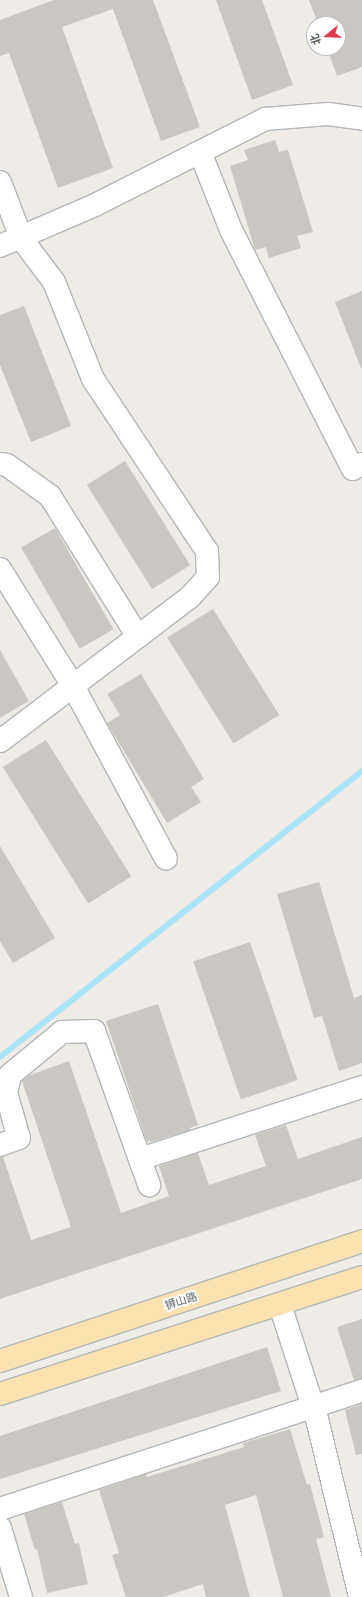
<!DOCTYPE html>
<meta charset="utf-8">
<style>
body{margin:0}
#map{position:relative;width:362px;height:1597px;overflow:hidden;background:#efebe6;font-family:Cabin,"Noto Sans SC",sans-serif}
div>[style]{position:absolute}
.stream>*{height:6px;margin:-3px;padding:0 3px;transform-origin:3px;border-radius:3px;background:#abe4f9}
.building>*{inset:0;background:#cac6c2;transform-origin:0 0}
.roads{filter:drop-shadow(1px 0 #b3b7b9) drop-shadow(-1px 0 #b3b7b9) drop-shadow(0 1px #b3b7b9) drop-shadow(0 -1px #b3b7b9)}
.minor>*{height:22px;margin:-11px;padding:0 11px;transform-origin:11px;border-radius:11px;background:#fff}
.major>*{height:22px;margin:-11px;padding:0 11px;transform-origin:11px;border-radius:11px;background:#f9e1b0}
span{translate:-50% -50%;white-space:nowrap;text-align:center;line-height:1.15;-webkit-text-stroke:3.5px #fff;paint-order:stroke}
.street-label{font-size:11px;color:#5d6265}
.north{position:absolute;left:306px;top:16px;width:40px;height:40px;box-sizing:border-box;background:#fff;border:1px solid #bec0c1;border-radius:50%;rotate:252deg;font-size:11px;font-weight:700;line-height:16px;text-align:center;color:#5d6265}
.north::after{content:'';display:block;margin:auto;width:14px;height:18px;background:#dd3d4b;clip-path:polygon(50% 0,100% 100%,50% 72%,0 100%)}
</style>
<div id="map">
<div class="stream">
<div style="left:0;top:1057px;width:461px;rotate:-38.3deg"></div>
</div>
<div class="building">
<div style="clip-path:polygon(54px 0,153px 0,200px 127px,161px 141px,113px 9px,62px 27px,113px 168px,58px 188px,9px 53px,0 56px,0 20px)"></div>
<div style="clip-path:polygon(216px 0,262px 0,293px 85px,252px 100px)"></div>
<div style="clip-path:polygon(309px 0,362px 0,362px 67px,337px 76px,327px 48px,338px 48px,338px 24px,318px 24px)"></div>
<div style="clip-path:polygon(275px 140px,279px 152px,288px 150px,313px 232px,297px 236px,301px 248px,269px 258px,266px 247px,255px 250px,230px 166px,248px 160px,244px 150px)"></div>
<div style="clip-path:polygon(362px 291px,362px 368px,361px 368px,335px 302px)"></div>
<div style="clip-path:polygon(24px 306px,71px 426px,31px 442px,0 365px,0 315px)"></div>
<div style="left:125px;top:461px;width:123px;height:45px;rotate:58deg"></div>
<div style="left:55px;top:528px;width:117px;height:39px;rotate:60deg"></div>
<div style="left:213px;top:609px;width:125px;height:54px;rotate:58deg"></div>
<div style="clip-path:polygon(0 650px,29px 701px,0 718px)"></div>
<div style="clip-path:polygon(141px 674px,204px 779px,191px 787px,201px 802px,167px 823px,107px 723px,120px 715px,107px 694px)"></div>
<div style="left:46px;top:740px;width:161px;height:51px;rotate:58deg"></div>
<div style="clip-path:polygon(0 846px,55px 938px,13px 963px,0 941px)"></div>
<div style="clip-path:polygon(319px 882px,354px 998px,362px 995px,362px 1063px,339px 1071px,322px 1016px,314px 1018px,277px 894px)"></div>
<div style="left:250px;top:942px;width:146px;height:60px;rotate:71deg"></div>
<div style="clip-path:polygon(158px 1004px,198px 1125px,190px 1128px,190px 1130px,151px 1142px,150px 1141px,147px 1142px,106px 1021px)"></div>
<div style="clip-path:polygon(69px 1061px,121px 1213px,169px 1196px,159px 1166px,198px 1153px,209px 1185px,266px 1166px,255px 1135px,286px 1125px,298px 1159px,362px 1137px,362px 1179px,0 1299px,0 1157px,3px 1157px,31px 1240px,71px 1227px,22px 1081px,30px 1075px)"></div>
<div style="clip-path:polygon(362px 1319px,362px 1379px,354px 1380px,337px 1327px)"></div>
<div style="clip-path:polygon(267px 1347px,281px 1391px,0 1479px,0 1436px)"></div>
<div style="clip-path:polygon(362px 1404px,362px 1454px,356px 1455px,345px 1410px)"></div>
<div style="clip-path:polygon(290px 1429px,307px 1485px,310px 1484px,324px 1537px,316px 1539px,331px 1597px,283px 1597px,256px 1495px,225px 1505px,250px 1597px,206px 1597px,203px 1584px,163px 1597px,126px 1597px,112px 1555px,119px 1553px,99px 1490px,146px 1474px,147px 1477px,244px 1447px,243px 1443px)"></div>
<div style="clip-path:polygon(62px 1502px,75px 1544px,79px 1543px,88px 1584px,47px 1593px,37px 1549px,35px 1550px,24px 1514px)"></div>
</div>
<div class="roads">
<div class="minor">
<div style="left:200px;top:152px;width:84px;rotate:68.3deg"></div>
<div style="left:231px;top:230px;width:268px;rotate:63deg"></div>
<div style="left:353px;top:469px;width:10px;rotate:-29deg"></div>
<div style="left:0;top:182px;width:60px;rotate:69.4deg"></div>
<div style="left:21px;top:238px;width:55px;rotate:53.1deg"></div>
<div style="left:54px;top:282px;width:105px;rotate:68.1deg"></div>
<div style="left:93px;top:379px;width:206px;rotate:56.5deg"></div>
<div style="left:207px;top:551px;width:26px;rotate:88deg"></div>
<div style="left:208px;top:577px;width:27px;rotate:132deg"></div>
<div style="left:190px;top:597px;width:238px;rotate:142.8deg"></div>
<div style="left:0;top:246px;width:103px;rotate:-23.3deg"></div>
<div style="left:95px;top:205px;width:191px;rotate:-26.8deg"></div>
<div style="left:265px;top:119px;width:63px;rotate:-4.5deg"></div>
<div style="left:328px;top:114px;width:34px;rotate:8deg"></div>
<div style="left:0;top:464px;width:7px;rotate:8deg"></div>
<div style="left:7px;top:465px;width:53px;rotate:35.8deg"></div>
<div style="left:50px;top:496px;width:166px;rotate:58deg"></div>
<div style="left:0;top:569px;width:138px;rotate:58deg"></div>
<div style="left:73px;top:686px;width:196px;rotate:61.7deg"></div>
<div style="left:0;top:1145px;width:20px;rotate:-20deg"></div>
<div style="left:19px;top:1138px;width:47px;rotate:-106.1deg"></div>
<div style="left:6px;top:1093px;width:18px;rotate:-77deg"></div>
<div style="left:10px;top:1075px;width:67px;rotate:-39.6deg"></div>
<div style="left:62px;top:1032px;width:32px;rotate:-2deg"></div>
<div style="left:94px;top:1031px;width:164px;rotate:70.3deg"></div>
<div style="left:140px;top:1159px;width:233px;rotate:-18deg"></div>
<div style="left:280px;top:1305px;width:120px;rotate:72deg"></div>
<div style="left:317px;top:1419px;width:183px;rotate:76.4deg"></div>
<div style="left:0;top:1509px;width:381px;rotate:-18.1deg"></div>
<div style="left:0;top:1528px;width:72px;rotate:73.1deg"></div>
</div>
<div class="major">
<div style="left:0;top:1361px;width:381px;rotate:-18.3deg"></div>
<div style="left:0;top:1394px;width:380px;rotate:-17.9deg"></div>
</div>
</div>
<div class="street-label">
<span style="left:181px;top:1301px;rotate:-18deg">狮山路</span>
</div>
<div class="north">北</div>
</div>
